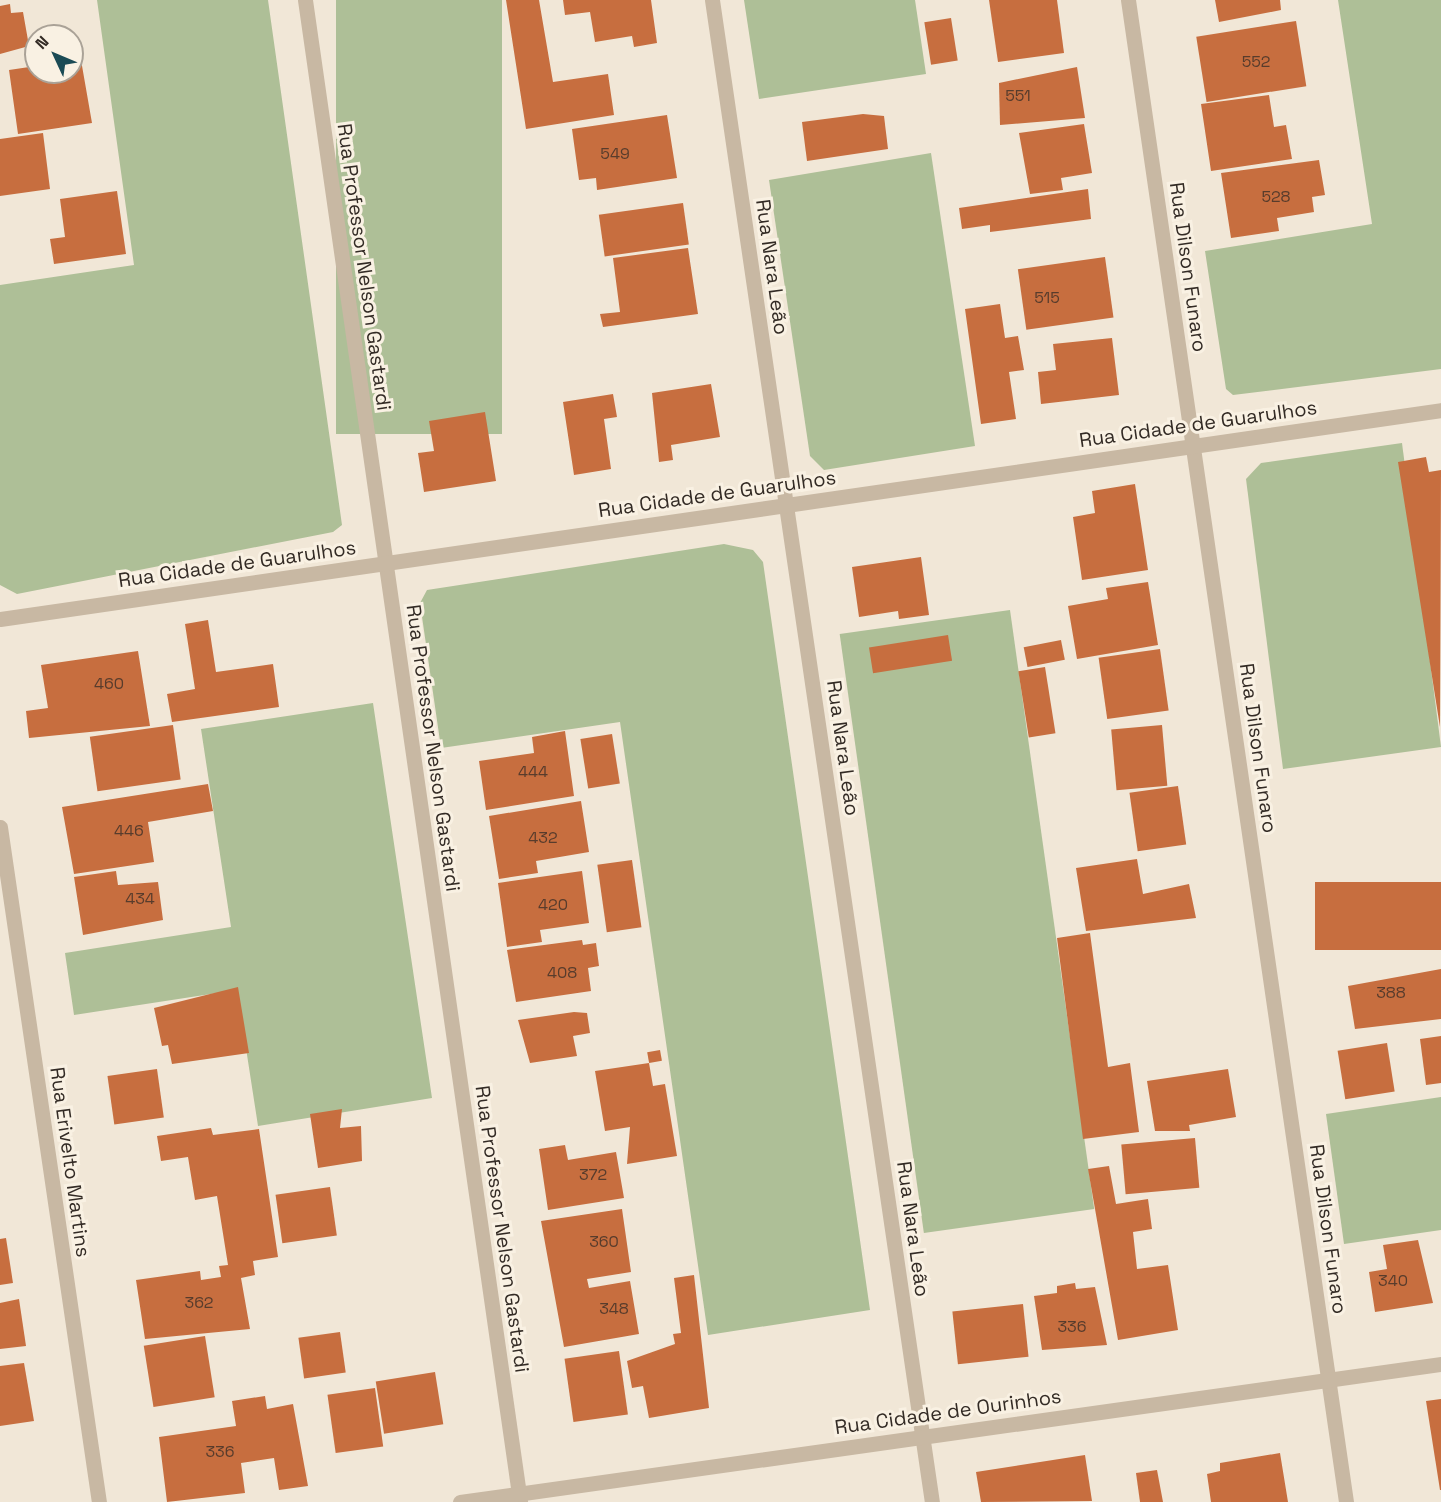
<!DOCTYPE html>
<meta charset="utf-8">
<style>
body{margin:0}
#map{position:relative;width:1441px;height:1502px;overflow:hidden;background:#f1e7d7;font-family:"Space Grotesk",sans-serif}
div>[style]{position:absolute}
.green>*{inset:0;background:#aebf97;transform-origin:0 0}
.building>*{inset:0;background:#c76e3f;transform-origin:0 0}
.minor>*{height:15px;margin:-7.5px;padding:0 7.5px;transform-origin:7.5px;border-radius:7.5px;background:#c8b8a3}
span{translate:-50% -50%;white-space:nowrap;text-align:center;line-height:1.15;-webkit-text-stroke:6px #f9f1e3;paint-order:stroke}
.number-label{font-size:16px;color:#583c2c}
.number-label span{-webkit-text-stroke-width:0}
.street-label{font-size:20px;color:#332b25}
.north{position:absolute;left:24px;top:24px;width:60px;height:60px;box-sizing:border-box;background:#f9f1e3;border:2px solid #aaa297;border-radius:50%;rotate:314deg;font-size:16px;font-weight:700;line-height:24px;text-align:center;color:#332b25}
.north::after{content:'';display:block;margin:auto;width:21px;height:27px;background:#1b4b55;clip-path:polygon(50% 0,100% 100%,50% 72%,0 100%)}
</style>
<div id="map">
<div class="green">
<div style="clip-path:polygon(97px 0,268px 0,342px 525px,333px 532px,17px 594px,0 585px,0 285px,134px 265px)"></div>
<div style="left:336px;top:0;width:166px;height:434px"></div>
<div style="clip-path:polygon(744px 0,915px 0,926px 74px,759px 99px)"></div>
<div style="clip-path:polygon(1338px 0,1441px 0,1441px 369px,1233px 395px,1226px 389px,1205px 251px,1372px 224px)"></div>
<div style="clip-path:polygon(931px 153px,975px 446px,824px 470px,810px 456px,769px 180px)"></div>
<div style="clip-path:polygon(1402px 443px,1441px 747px,1283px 769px,1246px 479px,1261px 463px)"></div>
<div style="clip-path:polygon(724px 544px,753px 550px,763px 562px,870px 1310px,708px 1335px,620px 722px,441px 748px,420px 603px,427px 590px)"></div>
<div style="left:1010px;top:610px;width:605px;height:172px;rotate:82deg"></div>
<div style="clip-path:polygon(373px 703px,432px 1098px,258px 1126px,237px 990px,74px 1015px,65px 953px,231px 927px,201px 729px)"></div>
<div style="clip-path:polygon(1441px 1097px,1441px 1230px,1344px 1244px,1326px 1114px)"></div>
</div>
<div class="building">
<div style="clip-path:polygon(506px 0,539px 0,553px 82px,608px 74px,614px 115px,526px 129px)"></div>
<div style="clip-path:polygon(563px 0,651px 0,657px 43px,634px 47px,632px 36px,595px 42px,590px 12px,565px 15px)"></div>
<div style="clip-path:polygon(989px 0,1057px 0,1064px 53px,998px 62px)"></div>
<div style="clip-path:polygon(1215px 0,1280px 0,1281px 10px,1219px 22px)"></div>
<div style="clip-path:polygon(10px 4px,11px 13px,23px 12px,29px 46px,0 54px,0 6px)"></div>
<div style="left:951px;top:18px;width:43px;height:27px;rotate:81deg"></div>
<div style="left:1296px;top:21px;width:66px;height:101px;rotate:81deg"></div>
<div style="clip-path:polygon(81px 60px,92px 123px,18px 134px,9px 70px,36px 66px,36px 72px,72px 72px,72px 61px)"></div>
<div style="clip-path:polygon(1077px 67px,1085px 118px,1000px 125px,999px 83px)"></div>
<div style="clip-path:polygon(1269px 95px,1274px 127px,1286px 125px,1292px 159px,1211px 171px,1201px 104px)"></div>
<div style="clip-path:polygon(863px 114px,884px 116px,888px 149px,807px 161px,802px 122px)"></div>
<div style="clip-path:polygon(667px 115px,677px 178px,597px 190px,596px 178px,579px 180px,572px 129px)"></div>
<div style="clip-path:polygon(1084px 124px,1092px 173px,1061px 178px,1063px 190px,1030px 194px,1019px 133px)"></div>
<div style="clip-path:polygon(43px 133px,50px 189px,0 196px,0 139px)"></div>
<div style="clip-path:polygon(1319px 160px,1325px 195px,1312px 197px,1314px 212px,1277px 218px,1279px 231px,1231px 238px,1221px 173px)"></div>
<div style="clip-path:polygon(1088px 189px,1091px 219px,990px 232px,990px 225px,962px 229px,959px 208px)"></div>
<div style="clip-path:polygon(117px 191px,126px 254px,54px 264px,50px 239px,65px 237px,60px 199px)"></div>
<div style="left:683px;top:203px;width:42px;height:85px;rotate:82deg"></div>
<div style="clip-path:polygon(688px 248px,698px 314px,603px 327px,600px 314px,620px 312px,613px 258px)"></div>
<div style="left:1105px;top:257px;width:61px;height:88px;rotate:82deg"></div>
<div style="clip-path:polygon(1000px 304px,1005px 338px,1018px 336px,1024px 370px,1009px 372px,1016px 419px,981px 424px,965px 309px)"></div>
<div style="clip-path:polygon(1112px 338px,1119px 395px,1041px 404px,1038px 372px,1056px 370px,1053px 344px)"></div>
<div style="clip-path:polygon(711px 384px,720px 437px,671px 445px,673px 460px,659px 462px,652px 393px)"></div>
<div style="clip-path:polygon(613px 394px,617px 417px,604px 419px,611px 469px,574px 475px,563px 402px)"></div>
<div style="clip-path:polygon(485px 412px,496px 481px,424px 492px,418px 453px,434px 451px,429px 421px)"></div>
<div style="clip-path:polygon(1426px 457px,1429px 472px,1441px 470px,1440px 727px,1398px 462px)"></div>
<div style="clip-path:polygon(1135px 484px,1148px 570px,1082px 580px,1073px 517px,1095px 513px,1092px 491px)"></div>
<div style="clip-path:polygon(921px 557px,929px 615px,899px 619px,898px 611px,859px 617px,852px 567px)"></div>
<div style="clip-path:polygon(1148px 582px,1158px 645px,1077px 659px,1068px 606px,1108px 599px,1106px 588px)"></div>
<div style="clip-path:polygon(208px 620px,216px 672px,273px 664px,279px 707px,172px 722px,167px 694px,195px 689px,185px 624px)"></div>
<div style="left:948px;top:635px;width:26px;height:80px;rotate:81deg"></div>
<div style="left:1061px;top:640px;width:20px;height:38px;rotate:79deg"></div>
<div style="left:1160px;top:649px;width:62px;height:62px;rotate:82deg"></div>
<div style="clip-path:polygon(138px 651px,150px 726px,29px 738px,26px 711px,48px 708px,41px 665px)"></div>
<div style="left:1045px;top:667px;width:67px;height:27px;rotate:81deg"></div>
<div style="left:173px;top:725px;width:55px;height:84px;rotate:82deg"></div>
<div style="left:1162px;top:725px;width:61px;height:51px;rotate:85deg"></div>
<div style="clip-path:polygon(565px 731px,574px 796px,486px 810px,479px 761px,534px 753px,532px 737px)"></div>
<div style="left:612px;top:734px;width:50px;height:32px;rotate:81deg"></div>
<div style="clip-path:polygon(208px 784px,213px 811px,148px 822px,154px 862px,74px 874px,62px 807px)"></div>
<div style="left:1178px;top:786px;width:59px;height:49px;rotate:82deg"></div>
<div style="clip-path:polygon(581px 801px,589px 852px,536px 861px,538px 873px,499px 879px,489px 816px)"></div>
<div style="clip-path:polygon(1137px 859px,1143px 894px,1189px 884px,1196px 918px,1086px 931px,1076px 868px)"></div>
<div style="left:632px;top:860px;width:68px;height:35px;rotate:82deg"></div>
<div style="clip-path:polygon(116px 871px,118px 885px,158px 882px,163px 920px,83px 935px,74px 877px)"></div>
<div style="clip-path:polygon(582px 871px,589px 923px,540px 930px,542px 942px,507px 947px,498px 883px)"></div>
<div style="left:1441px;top:882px;width:68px;height:126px;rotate:90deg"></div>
<div style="clip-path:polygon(1090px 933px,1108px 1067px,1130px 1063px,1139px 1132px,1083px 1139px,1057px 938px)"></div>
<div style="clip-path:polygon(582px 940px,583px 945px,596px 943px,599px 966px,588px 968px,591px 991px,516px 1002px,507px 950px)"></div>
<div style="clip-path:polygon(1441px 969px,1441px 1019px,1355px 1029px,1348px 986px)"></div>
<div style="clip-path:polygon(238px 987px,249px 1053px,172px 1064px,168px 1045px,162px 1046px,154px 1008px)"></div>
<div style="clip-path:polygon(574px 1012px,587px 1013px,590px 1033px,573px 1036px,577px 1056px,530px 1063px,518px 1020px)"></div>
<div style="clip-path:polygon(1441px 1036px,1441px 1083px,1426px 1085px,1420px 1039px)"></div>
<div style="left:1387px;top:1043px;width:49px;height:50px;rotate:81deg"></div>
<div style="left:660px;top:1050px;width:11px;height:13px;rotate:80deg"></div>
<div style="clip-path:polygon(649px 1063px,653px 1086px,665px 1084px,677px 1156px,627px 1164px,630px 1127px,605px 1131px,595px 1071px)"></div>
<div style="left:157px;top:1069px;width:49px;height:50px;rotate:82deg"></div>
<div style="clip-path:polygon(1228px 1069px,1236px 1117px,1189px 1125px,1190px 1131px,1155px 1131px,1147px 1081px)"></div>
<div style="clip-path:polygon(342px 1109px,340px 1128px,361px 1126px,362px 1161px,318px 1168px,310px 1114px)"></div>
<div style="clip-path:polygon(211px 1128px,213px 1135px,259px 1129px,278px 1257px,253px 1261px,255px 1275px,241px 1278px,250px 1329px,145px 1339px,136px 1280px,200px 1271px,201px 1280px,221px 1277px,219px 1266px,228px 1265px,217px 1196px,195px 1200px,188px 1157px,161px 1161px,157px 1136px)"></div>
<div style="left:1195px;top:1138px;width:50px;height:74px;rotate:85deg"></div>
<div style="clip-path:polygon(565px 1145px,568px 1160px,616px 1152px,624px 1198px,548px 1210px,539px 1149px)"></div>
<div style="clip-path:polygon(1109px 1166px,1116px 1204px,1148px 1199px,1152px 1229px,1133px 1232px,1137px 1269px,1168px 1265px,1178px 1330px,1118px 1340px,1088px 1169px)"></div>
<div style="left:330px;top:1187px;width:49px;height:55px;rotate:82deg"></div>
<div style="clip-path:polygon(622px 1209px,631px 1272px,587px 1279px,589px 1288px,630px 1281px,639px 1334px,564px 1347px,541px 1221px)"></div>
<div style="clip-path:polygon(6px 1238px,13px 1283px,0 1285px,0 1239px)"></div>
<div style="clip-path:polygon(1418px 1240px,1433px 1303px,1375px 1312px,1369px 1272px,1387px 1269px,1383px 1245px)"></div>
<div style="clip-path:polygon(694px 1275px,709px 1408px,649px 1418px,643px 1386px,632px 1388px,627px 1361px,675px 1344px,673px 1334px,681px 1333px,674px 1278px)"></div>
<div style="clip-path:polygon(1075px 1283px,1076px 1289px,1095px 1287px,1107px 1345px,1042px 1350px,1034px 1296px,1057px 1293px,1057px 1286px)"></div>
<div style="clip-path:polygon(19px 1299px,26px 1346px,0 1349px,0 1303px)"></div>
<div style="left:1023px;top:1304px;width:53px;height:71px;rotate:84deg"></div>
<div style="left:340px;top:1332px;width:41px;height:42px;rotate:82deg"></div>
<div style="left:205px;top:1336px;width:62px;height:62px;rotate:81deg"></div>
<div style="left:619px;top:1351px;width:64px;height:55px;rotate:82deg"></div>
<div style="clip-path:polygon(24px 1363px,34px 1421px,0 1426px,0 1366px)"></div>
<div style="left:435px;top:1372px;width:53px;height:60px;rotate:81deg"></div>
<div style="left:375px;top:1388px;width:59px;height:48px;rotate:82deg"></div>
<div style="clip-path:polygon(265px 1396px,267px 1409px,293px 1404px,308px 1486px,279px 1490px,274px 1458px,241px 1463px,245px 1493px,167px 1502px,159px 1437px,236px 1426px,232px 1401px)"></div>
<div style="clip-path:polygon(1441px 1399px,1441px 1490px,1440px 1490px,1426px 1401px)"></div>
<div style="clip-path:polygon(1280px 1453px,1288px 1502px,1211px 1502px,1207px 1474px,1220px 1471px,1220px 1463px)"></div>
<div style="clip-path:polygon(1085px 1455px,1092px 1501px,981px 1502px,976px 1472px)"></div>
<div style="clip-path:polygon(1157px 1470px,1163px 1502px,1140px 1502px,1136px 1473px)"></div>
</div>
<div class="minor">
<div style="left:305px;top:0;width:1517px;rotate:81.85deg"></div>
<div style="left:712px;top:0;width:1518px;rotate:81.67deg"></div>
<div style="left:1128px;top:0;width:1518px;rotate:81.74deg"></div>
<div style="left:0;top:619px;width:1456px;rotate:-8.25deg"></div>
<div style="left:0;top:827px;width:682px;rotate:81.66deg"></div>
<div style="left:460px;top:1502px;width:991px;rotate:-8.01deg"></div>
</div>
<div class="number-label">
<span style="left:1256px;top:62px">552</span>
<span style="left:1018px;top:96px">551</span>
<span style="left:615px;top:154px">549</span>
<span style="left:1276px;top:197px">528</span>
<span style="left:1047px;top:298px">515</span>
<span style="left:109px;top:684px">460</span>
<span style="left:533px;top:772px">444</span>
<span style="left:129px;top:831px">446</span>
<span style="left:543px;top:838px">432</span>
<span style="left:140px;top:899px">434</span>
<span style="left:553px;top:905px">420</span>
<span style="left:562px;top:973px">408</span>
<span style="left:1391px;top:993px">388</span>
<span style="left:593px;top:1175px">372</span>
<span style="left:604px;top:1242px">360</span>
<span style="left:1393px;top:1281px">340</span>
<span style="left:199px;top:1303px">362</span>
<span style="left:614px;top:1309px">348</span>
<span style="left:1072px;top:1327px">336</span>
<span style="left:220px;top:1452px">336</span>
</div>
<div class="street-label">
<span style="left:364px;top:267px;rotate:82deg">Rua Professor Nelson Gastardi</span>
<span style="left:772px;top:267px;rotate:82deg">Rua Nara Leão</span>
<span style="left:1188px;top:267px;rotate:82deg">Rua Dilson Funaro</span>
<span style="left:1198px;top:424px;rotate:-8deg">Rua Cidade de Guarulhos</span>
<span style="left:717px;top:494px;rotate:-8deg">Rua Cidade de Guarulhos</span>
<span style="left:237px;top:564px;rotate:-8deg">Rua Cidade de Guarulhos</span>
<span style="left:433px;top:748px;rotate:82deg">Rua Professor Nelson Gastardi</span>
<span style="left:843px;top:748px;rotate:82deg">Rua Nara Leão</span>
<span style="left:1258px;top:748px;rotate:82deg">Rua Dilson Funaro</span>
<span style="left:70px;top:1162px;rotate:82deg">Rua Erivelto Martins</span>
<span style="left:502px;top:1229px;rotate:82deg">Rua Professor Nelson Gastardi</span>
<span style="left:913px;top:1229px;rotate:82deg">Rua Nara Leão</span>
<span style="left:1328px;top:1229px;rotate:82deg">Rua Dilson Funaro</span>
<span style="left:948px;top:1412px;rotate:-8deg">Rua Cidade de Ourinhos</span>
</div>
<div class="north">N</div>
</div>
